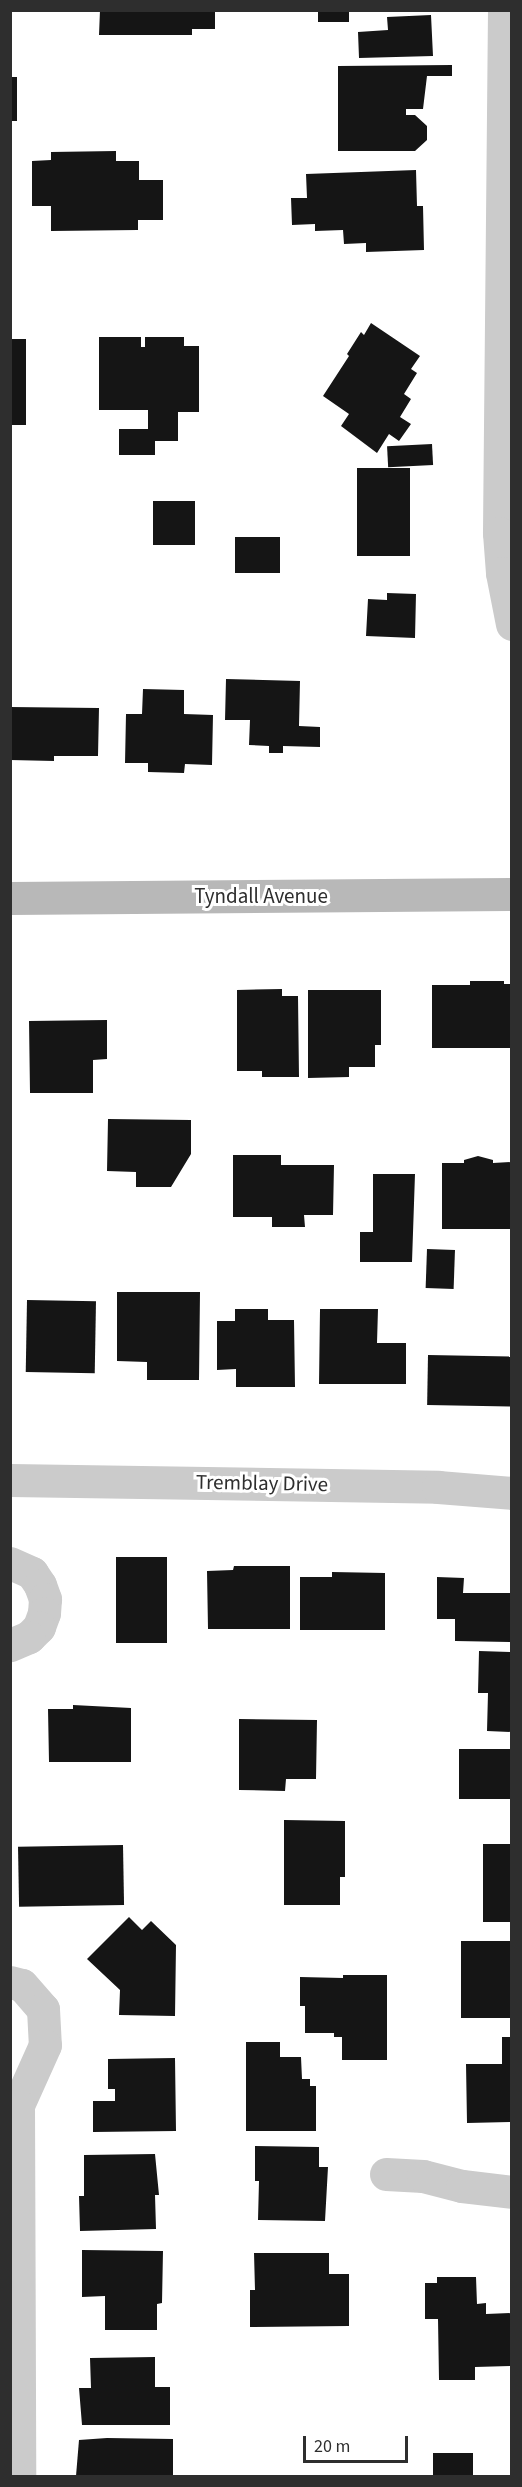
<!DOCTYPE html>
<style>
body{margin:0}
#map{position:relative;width:522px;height:2487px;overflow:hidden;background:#fff;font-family:"Source Sans 3",sans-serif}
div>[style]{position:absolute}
.building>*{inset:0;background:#151515;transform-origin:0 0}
.street>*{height:33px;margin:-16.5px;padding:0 16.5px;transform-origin:16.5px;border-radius:16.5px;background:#cbcbcb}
.secondary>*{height:33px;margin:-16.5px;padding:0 16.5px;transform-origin:16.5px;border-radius:16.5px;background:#b8b8b8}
span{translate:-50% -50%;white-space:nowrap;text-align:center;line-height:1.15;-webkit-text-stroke:6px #fff;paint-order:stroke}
.street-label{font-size:21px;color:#2e2e2e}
.frame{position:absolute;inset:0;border:12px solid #2e2e2e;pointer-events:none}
.scale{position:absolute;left:303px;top:2436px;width:105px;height:27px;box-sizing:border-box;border:3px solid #2e2e2e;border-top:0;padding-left:8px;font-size:18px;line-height:21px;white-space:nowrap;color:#2e2e2e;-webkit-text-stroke:4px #fff;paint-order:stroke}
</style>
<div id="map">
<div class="building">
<div style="clip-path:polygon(100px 10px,215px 10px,215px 29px,192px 29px,192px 35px,99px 35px)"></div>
<div style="left:318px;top:10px;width:31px;height:12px"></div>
<div style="clip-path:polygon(431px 15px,433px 56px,359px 58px,358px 32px,388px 30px,387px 17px)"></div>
<div style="clip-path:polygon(452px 65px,452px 76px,427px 76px,423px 109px,406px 109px,406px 115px,415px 115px,427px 126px,427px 140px,415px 151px,338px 151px,338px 66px)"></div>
<div style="left:10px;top:77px;width:7px;height:44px"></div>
<div style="clip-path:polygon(116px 151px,116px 161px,139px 161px,139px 180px,163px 180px,163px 220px,138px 220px,138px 230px,51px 231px,51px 206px,32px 206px,32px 161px,51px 160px,51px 152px)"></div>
<div style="clip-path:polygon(416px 170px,417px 206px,423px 206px,424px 250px,366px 252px,366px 243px,344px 244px,343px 230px,315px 231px,315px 224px,292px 225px,291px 198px,307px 198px,306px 174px)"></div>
<div style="clip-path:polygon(371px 323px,420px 356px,411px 369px,417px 373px,404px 394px,411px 399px,400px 417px,411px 424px,399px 441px,389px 434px,377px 453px,341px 426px,349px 414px,323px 396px,349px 356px,347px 354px,361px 332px,364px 335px)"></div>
<div style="clip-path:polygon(99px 337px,141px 337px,141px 347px,145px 347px,145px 337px,184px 337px,184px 346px,199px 346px,199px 412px,178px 412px,178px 441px,155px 441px,155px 455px,119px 455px,119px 429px,148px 429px,148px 410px,99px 410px)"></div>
<div style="left:10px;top:339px;width:16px;height:86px"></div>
<div style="left:432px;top:444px;width:21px;height:45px;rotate:87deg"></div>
<div style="left:357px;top:468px;width:53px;height:88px"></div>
<div style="left:153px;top:501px;width:42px;height:44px"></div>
<div style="left:235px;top:537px;width:45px;height:36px"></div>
<div style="clip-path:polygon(387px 593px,416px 594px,415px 638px,366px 636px,368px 599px,387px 600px)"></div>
<div style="clip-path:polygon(226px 679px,300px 681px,299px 726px,320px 727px,320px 747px,283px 746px,283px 753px,269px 753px,269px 746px,249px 745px,250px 720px,225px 720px)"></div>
<div style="clip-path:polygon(143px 689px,184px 690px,184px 714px,213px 715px,212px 765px,185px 764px,184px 773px,148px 772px,148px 763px,125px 763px,126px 714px,142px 714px)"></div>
<div style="clip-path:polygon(10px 707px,99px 708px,98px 756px,54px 756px,54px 761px,10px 760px)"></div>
<div style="clip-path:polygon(470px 981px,504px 981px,504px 984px,512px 984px,512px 1048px,432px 1048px,432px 985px,470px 985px)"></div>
<div style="clip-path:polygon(282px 989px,282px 996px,298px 996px,299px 1077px,262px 1077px,262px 1071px,237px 1071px,237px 990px)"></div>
<div style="clip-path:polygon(308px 990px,381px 990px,381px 1045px,375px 1045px,375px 1067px,349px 1067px,349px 1077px,308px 1078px)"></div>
<div style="clip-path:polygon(107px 1020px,107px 1059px,93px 1060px,93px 1093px,30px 1093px,29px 1021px)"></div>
<div style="clip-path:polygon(108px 1119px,191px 1120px,191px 1154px,171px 1187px,136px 1187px,136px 1172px,107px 1171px)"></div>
<div style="clip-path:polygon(233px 1155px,281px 1155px,281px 1165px,334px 1165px,333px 1215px,304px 1215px,305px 1227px,272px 1227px,272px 1217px,233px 1217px)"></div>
<div style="clip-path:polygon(478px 1156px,493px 1160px,493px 1163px,512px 1162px,511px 1229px,442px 1229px,442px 1163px,464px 1163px,464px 1160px)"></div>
<div style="clip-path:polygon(373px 1174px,415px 1174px,412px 1262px,360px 1262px,360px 1232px,373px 1232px)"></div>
<div style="left:427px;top:1249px;width:28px;height:39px;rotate:2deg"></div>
<div style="clip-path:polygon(117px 1292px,200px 1292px,199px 1380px,147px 1380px,147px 1362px,117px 1361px)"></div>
<div style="left:27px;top:1300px;width:69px;height:72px;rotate:1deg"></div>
<div style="clip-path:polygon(235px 1309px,268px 1309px,268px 1320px,294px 1320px,295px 1387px,236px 1387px,236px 1369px,217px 1370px,217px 1321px,235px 1321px)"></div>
<div style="clip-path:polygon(320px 1309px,378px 1309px,377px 1343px,406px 1343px,406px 1384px,319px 1384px)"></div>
<div style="left:428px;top:1355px;width:84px;height:50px;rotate:1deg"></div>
<div style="left:116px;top:1557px;width:51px;height:86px"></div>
<div style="clip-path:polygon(234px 1566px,290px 1566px,290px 1629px,208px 1629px,207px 1571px,233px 1570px)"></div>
<div style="clip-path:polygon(332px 1572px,385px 1573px,385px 1630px,300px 1630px,300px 1577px,332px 1577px)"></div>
<div style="clip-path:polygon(437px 1577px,464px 1578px,463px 1593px,512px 1593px,512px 1642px,455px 1641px,455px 1619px,437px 1619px)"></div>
<div style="clip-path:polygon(479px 1651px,512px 1652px,512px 1732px,487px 1731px,488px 1693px,478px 1693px)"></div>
<div style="clip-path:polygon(73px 1705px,131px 1708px,131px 1762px,49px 1762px,48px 1709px,73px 1709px)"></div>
<div style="clip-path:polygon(239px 1719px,317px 1720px,316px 1779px,286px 1779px,285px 1791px,239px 1790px)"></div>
<div style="left:459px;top:1749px;width:53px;height:50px"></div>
<div style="clip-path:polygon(284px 1820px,345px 1821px,345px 1877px,340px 1877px,340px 1905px,284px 1905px)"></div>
<div style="left:483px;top:1844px;width:29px;height:78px"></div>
<div style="left:123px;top:1845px;width:60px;height:105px;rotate:89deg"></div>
<div style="clip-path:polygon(129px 1917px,142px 1930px,151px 1921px,176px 1945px,175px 2016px,119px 2015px,120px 1990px,87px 1959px)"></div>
<div style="left:461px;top:1941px;width:51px;height:77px"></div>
<div style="clip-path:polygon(343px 1975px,387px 1975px,387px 2060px,342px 2060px,342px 2037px,334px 2037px,334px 2033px,305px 2033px,305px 2006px,300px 2006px,300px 1977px,343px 1978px)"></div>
<div style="clip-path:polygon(502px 2037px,512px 2037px,512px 2122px,467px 2123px,466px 2064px,502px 2064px)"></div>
<div style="clip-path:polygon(246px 2042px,280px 2042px,280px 2057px,301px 2057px,302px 2079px,310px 2079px,310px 2086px,316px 2086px,316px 2131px,246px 2131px)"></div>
<div style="clip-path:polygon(175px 2058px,176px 2131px,93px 2132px,93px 2101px,115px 2101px,115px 2089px,108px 2089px,108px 2059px)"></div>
<div style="clip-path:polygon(255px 2146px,319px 2147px,319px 2167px,328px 2167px,325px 2221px,258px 2220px,259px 2181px,255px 2181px)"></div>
<div style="clip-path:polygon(155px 2154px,159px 2195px,155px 2195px,156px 2229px,80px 2231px,79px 2196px,84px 2196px,84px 2155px)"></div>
<div style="clip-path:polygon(82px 2250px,163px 2251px,162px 2303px,157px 2304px,157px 2330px,105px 2330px,105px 2296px,82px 2297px)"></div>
<div style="clip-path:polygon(254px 2253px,329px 2253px,329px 2274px,349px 2274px,349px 2326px,250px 2327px,250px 2290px,255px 2290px)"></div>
<div style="clip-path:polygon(437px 2277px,476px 2277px,477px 2304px,486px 2303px,486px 2314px,512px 2313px,512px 2366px,475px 2367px,475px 2380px,439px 2380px,438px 2319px,425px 2319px,425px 2283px,437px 2283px)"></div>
<div style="clip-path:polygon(155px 2357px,155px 2387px,170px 2387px,170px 2425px,82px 2425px,79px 2388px,91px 2388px,90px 2358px)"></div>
<div style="clip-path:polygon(107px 2438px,173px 2439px,173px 2476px,76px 2476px,79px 2440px)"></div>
<div style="left:433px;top:2453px;width:40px;height:23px"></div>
</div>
<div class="street">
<div style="left:504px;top:10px;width:523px;rotate:90.55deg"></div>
<div style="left:499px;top:533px;width:40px;rotate:85.7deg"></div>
<div style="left:502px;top:573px;width:52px;rotate:78.9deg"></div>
<div style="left:10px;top:1480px;width:428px;rotate:0.9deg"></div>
<div style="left:438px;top:1487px;width:74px;rotate:4.6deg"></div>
<div style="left:10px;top:1563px;width:24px;rotate:24deg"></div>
<div style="left:32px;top:1573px;width:14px;rotate:56deg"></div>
<div style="left:40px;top:1585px;width:15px;rotate:70deg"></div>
<div style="left:45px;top:1599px;width:14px;rotate:94deg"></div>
<div style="left:44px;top:1613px;width:15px;rotate:110deg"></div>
<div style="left:39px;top:1627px;width:14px;rotate:135deg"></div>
<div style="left:29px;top:1637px;width:21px;rotate:157deg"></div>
<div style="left:10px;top:1982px;width:12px;rotate:14deg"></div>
<div style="left:22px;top:1985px;width:32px;rotate:49deg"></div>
<div style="left:43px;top:2009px;width:36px;rotate:87deg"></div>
<div style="left:45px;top:2045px;width:66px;rotate:114.2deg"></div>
<div style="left:18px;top:2105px;width:371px;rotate:89.8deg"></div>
<div style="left:386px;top:2174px;width:37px;rotate:3deg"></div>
<div style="left:423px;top:2176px;width:40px;rotate:14.4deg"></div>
<div style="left:462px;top:2186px;width:50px;rotate:6.8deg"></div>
</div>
<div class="secondary">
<div style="left:10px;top:898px;width:502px;rotate:-0.46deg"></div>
</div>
<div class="street-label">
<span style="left:261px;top:896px">Tyndall Avenue</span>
<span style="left:262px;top:1483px;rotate:1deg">Tremblay Drive</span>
</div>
<div class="frame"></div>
<div class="scale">20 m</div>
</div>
